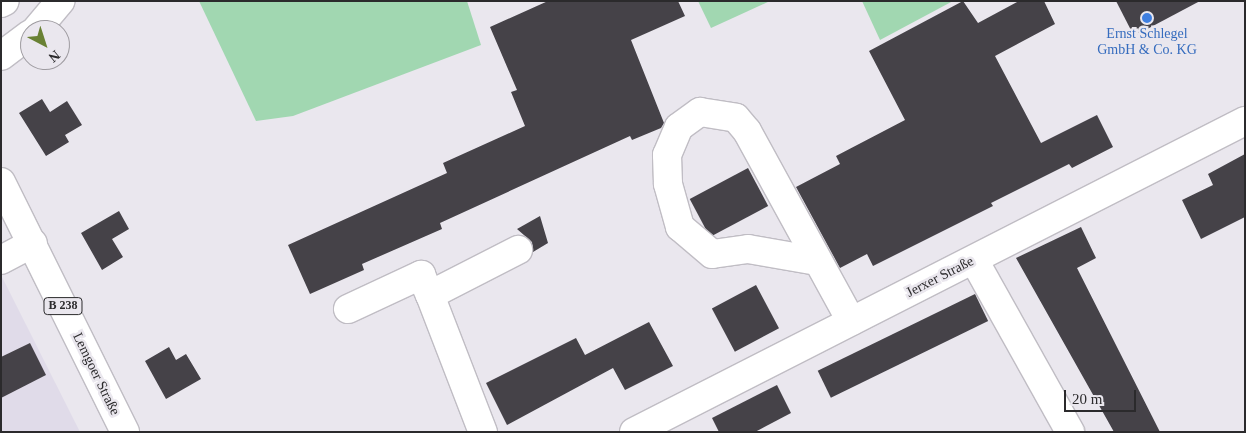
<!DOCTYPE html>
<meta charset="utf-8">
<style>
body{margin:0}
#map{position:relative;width:1246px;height:433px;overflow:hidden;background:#eae7ee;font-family:Georgia,serif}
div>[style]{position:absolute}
.built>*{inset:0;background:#e0dbe9}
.green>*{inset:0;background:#a1d7b1}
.building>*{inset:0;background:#454248;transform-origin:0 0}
.roads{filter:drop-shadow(1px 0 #c0bdc4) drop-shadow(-1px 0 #c0bdc4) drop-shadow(0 1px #c0bdc4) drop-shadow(0 -1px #c0bdc4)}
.minor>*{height:28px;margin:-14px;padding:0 14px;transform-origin:14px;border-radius:14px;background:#fff}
.major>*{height:28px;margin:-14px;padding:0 14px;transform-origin:14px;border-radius:14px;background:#fff}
.dots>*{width:14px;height:14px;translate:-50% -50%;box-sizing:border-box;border:2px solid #eae7ee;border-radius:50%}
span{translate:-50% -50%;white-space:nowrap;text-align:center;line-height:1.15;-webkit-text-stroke:5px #eae7ee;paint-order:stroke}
.shield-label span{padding:1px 4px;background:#eae7ee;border:1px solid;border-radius:4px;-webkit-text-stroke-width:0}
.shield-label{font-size:12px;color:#2b2a2c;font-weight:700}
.shop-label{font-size:14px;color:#366cbe}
.street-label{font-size:14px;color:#2b2a2c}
.frame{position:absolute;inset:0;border:2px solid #2b2a2c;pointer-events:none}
.north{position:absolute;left:20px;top:20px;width:50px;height:50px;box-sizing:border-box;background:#eae7ee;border:1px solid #9e9ba0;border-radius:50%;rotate:140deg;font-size:14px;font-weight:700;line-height:20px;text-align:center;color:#2b2a2c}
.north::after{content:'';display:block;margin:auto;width:18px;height:22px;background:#698134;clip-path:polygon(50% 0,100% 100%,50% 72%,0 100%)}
.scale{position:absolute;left:1064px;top:390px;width:72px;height:22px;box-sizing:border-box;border:2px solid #2b2a2c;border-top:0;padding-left:6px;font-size:15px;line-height:18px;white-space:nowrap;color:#2b2a2c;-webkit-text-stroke:4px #eae7ee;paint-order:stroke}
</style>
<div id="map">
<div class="built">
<div style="clip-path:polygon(1px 275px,80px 432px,1px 432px)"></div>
</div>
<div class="green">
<div style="clip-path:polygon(199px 1px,467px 1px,481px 45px,293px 116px,256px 121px)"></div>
<div style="clip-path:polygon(698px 1px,770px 1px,711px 28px)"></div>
<div style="clip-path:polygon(862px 1px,953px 1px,880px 40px)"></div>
</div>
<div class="building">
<div style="clip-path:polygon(548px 1px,678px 1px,685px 16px,631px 40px,664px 123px,661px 128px,632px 140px,630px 136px,440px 223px,442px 229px,362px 264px,364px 270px,310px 294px,288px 245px,447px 173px,443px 163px,525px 126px,511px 92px,517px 90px,490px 27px)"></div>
<div style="clip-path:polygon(963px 1px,978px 23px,1019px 1px,1044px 1px,1055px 24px,995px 56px,1041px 143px,1097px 115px,1113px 147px,1072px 168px,1069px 164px,991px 203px,993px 206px,873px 266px,867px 254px,840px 268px,796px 187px,840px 164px,836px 156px,905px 120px,869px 51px)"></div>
<div style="clip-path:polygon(1116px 1px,1200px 1px,1134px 36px)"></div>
<div style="clip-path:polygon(42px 99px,50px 112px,67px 101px,82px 125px,65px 135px,69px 142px,46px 156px,19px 113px)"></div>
<div style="clip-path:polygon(1245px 154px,1245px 217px,1201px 239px,1182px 200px,1213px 185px,1208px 174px)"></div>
<div style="left:748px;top:168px;width:43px;height:66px;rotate:62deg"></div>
<div style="clip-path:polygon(119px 211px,129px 229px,112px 239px,123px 257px,102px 270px,81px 233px)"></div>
<div style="clip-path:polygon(540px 216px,548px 243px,533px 252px,532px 242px,517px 229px)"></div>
<div style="clip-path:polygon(1081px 227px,1096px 258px,1077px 268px,1160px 432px,1114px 432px,1016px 258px)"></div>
<div style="left:756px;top:285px;width:49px;height:50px;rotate:62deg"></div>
<div style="left:975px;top:294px;width:30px;height:175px;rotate:64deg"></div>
<div style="clip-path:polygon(649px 322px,673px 366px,625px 390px,613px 368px,507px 425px,486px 383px,576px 338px,585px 355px)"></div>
<div style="clip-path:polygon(30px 343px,46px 375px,1px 398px,1px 357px)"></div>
<div style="clip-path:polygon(169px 347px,176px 360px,186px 354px,201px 379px,166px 399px,145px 361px)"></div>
<div style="clip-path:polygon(777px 385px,791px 413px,755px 432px,719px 432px,712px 418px)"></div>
</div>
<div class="roads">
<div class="minor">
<div style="left:1px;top:260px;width:36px;rotate:-28deg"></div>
<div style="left:974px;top:260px;width:197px;rotate:60.8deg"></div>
<div style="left:817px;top:261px;width:70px;rotate:-170.1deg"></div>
<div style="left:748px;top:249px;width:36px;rotate:172deg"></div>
<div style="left:712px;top:254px;width:42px;rotate:-139.8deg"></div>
<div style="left:680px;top:227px;width:45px;rotate:-105.6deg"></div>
<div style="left:668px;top:184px;width:29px;rotate:-92deg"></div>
<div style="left:667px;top:155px;width:30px;rotate:-67deg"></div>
<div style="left:679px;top:127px;width:26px;rotate:-36deg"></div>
<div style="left:700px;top:112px;width:36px;rotate:9deg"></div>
<div style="left:736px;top:118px;width:17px;rotate:50deg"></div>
<div style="left:747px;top:131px;width:217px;rotate:61.3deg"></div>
<div style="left:430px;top:295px;width:147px;rotate:68.9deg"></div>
<div style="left:348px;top:309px;width:81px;rotate:-25deg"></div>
<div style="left:421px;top:275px;width:22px;rotate:66deg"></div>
<div style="left:430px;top:295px;width:99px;rotate:-27.1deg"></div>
<div style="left:634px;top:432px;width:686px;rotate:-26.98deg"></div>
</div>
<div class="major">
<div style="left:1px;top:3px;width:4px;rotate:-27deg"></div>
<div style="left:36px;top:30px;width:38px;rotate:-50deg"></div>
<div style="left:1px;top:56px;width:36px;rotate:-37deg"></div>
<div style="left:1px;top:182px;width:279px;rotate:63.6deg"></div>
</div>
</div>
<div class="dots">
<div style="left:1147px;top:18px;background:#3f7fe0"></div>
</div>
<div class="shield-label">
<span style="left:63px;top:306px">B 238</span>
</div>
<div class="shop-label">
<span style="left:1147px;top:42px">Ernst Schlegel<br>GmbH &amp; Co. KG</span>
</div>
<div class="street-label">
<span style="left:940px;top:277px;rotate:-27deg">Jerxer Straße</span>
<span style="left:96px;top:374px;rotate:64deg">Lemgoer Straße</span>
</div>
<div class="frame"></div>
<div class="north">N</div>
<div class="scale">20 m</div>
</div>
